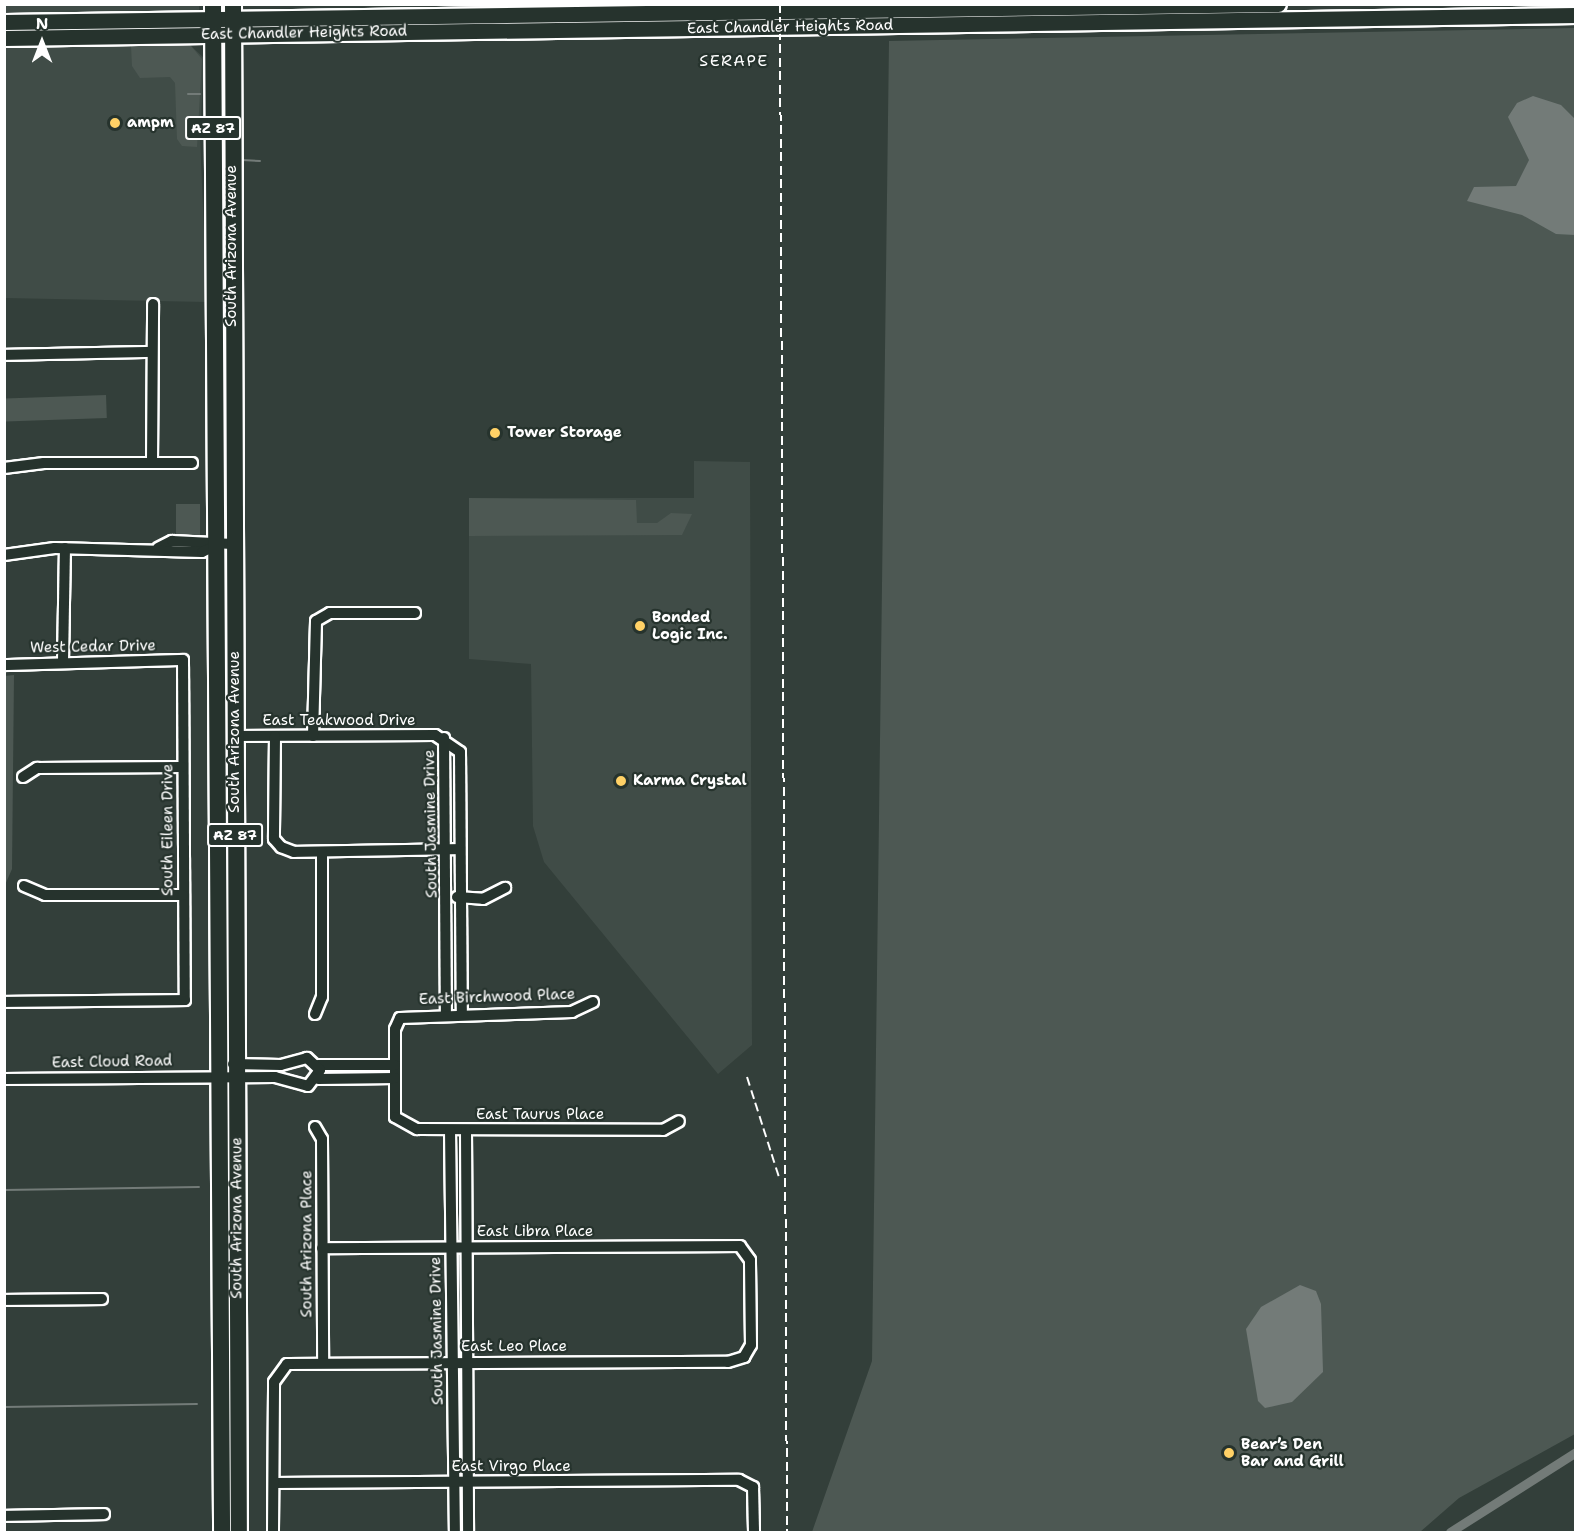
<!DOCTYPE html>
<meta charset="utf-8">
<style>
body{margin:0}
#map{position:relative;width:1580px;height:1537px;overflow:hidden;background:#333f3a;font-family:"Shantell Sans",sans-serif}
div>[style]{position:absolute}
.built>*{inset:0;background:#404c47;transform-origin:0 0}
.green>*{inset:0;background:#4d5853;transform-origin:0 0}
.water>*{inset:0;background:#737b78}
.stream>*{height:2px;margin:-1px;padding:0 1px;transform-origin:1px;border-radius:1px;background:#737b78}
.canal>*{height:9px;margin:-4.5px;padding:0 4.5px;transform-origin:4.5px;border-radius:4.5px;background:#737b78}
.roads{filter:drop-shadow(2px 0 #fff) drop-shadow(-2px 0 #fff) drop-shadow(0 2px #fff) drop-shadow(0 -2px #fff)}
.minor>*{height:10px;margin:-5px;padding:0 5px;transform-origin:5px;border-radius:5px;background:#26332d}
.secondary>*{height:15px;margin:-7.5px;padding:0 7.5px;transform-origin:7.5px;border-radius:7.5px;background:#26332d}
.primary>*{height:16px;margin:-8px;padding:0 8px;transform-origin:8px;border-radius:8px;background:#26332d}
.rail>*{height:2px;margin-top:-1px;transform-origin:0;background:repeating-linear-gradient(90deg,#fff 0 9px,transparent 0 13.5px)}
.dots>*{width:16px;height:16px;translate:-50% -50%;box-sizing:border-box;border:3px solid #26332d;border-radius:50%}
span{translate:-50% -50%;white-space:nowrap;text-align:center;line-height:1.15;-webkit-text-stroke:4.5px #26332d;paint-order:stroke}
.shield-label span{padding:2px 4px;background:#26332d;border:2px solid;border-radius:4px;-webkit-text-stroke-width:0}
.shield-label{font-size:14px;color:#fff;font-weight:700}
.street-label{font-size:15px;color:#fff}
.poi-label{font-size:15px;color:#fff;font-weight:700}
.left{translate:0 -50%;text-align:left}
.neighbourhood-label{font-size:16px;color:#fff;letter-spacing:1.5px}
.frame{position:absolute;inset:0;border:6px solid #fff;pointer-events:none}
.north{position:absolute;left:12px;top:12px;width:60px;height:60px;-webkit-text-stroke:4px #26332d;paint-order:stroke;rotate:0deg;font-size:16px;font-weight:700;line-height:24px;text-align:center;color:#fff}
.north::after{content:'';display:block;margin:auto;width:21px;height:27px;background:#fff;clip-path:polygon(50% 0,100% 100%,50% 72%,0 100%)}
</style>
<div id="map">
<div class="built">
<div style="left:4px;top:5px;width:195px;height:7px"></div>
<div style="clip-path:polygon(190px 45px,204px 58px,200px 137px,207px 302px,5px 298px,4px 47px)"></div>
<div style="clip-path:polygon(694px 461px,750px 462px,752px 1045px,718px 1074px,544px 862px,533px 826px,531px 664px,469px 659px,469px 498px,694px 498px)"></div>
</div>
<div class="green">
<div style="clip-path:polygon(1575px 28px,1575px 1434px,1459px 1498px,1420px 1532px,812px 1532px,872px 1361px,889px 41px)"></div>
<div style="clip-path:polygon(131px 46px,191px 46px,202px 59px,197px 147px,182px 146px,177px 139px,175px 83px,170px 77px,140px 78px,132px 66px)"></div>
<div style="left:106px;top:395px;width:23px;height:101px;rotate:88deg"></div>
<div style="clip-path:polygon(469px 498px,636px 500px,637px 523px,657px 523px,671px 513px,692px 514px,682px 535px,469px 536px)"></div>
<div style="left:176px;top:504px;width:24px;height:31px"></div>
<div style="clip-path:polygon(14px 675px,12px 869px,5px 885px,4px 676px)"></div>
</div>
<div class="water">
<div style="clip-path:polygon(1533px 96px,1561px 105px,1575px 119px,1575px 235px,1556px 234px,1522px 215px,1467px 201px,1474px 187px,1516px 186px,1529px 160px,1508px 117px,1517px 103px)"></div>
<div style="clip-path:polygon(1300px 1285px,1316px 1291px,1321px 1304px,1323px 1372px,1292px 1402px,1265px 1408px,1258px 1401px,1246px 1329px,1261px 1307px)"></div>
</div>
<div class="stream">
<div style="left:188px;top:94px;width:12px"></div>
<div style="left:242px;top:160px;width:18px;rotate:3deg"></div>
<div style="left:4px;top:1190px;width:195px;rotate:-0.9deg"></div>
<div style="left:4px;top:1407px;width:193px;rotate:-0.9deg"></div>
</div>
<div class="canal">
<div style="left:1450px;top:1532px;width:149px;rotate:-32.4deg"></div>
</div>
<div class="roads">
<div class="minor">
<div style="left:4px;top:355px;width:148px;rotate:-1.2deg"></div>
<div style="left:152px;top:462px;width:158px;rotate:-89.6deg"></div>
<div style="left:4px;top:468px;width:40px;rotate:-7.1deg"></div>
<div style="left:44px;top:463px;width:148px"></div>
<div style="left:158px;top:548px;width:16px;rotate:-27deg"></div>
<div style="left:172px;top:541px;width:61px;rotate:2.8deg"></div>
<div style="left:4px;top:555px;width:51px;rotate:-7.8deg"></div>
<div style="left:55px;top:548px;width:147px;rotate:1.6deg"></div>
<div style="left:202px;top:552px;width:17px;rotate:-25deg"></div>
<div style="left:63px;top:661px;width:113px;rotate:-89deg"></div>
<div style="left:4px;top:665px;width:179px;rotate:-1.6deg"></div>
<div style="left:183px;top:660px;width:340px;rotate:89.7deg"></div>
<div style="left:185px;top:1000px;width:181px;rotate:179.4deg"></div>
<div style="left:235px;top:736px;width:200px;rotate:-0.3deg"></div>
<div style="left:435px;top:735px;width:30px;rotate:34deg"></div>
<div style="left:460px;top:752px;width:261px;rotate:89.6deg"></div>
<div style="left:275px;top:736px;width:103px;rotate:90.6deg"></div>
<div style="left:274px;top:839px;width:11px;rotate:49deg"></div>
<div style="left:281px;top:847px;width:14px;rotate:21deg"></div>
<div style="left:294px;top:852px;width:165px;rotate:-1deg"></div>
<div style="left:313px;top:736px;width:115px;rotate:-88.5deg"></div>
<div style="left:316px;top:621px;width:16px;rotate:-30deg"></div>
<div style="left:330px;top:613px;width:85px"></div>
<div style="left:444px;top:738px;width:275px;rotate:89.6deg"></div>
<div style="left:23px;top:777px;width:17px;rotate:-33deg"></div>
<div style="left:37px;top:768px;width:145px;rotate:-0.4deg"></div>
<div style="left:24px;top:886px;width:23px;rotate:23deg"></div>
<div style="left:45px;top:895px;width:138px"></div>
<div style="left:457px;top:897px;width:26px;rotate:4deg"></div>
<div style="left:483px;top:899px;width:25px;rotate:-27deg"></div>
<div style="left:593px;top:1002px;width:23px;rotate:155deg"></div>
<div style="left:572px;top:1012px;width:172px;rotate:178deg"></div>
<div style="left:400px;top:1018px;width:12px;rotate:114deg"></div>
<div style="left:395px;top:1029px;width:88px;rotate:90deg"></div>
<div style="left:395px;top:1117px;width:25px;rotate:29deg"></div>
<div style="left:417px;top:1129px;width:246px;rotate:0.2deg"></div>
<div style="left:663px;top:1130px;width:18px;rotate:-29deg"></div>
<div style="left:315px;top:1014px;width:18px;rotate:-68deg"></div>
<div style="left:322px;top:997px;width:145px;rotate:-90deg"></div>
<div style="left:318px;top:1065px;width:77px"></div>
<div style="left:4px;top:1079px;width:271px;rotate:-0.4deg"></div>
<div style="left:275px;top:1077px;width:34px;rotate:15deg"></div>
<div style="left:308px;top:1086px;width:20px;rotate:-53deg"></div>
<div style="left:320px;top:1070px;width:18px;rotate:-137deg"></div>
<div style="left:307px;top:1058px;width:27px;rotate:165deg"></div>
<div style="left:281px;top:1065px;width:48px;rotate:-178.8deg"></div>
<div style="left:318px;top:1079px;width:77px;rotate:-0.7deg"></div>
<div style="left:315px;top:1127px;width:14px;rotate:60deg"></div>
<div style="left:322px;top:1139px;width:224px;rotate:89.7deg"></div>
<div style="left:450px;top:1130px;width:402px;rotate:89.3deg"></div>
<div style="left:466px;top:1130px;width:402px;rotate:89.7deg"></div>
<div style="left:4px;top:1300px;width:98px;rotate:-0.6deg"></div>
<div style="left:274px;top:1483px;width:465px;rotate:-0.4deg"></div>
<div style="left:739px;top:1480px;width:16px;rotate:27deg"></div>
<div style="left:753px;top:1487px;width:45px;rotate:88.7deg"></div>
<div style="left:4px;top:1516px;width:100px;rotate:-1.1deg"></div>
<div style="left:273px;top:1532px;width:150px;rotate:-89.6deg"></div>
<div style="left:274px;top:1382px;width:22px;rotate:-54deg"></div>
<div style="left:287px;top:1364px;width:441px;rotate:-0.3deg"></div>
<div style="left:728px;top:1362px;width:17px;rotate:-17deg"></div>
<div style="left:744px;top:1357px;width:14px;rotate:-60deg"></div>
<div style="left:751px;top:1345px;width:85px;rotate:-90.7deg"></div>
<div style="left:750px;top:1260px;width:17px;rotate:-126deg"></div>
<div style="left:740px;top:1246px;width:418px;rotate:179.7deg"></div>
</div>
<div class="secondary">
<div style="left:4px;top:22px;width:1274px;rotate:-0.81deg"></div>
<div style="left:4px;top:38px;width:1572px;rotate:-0.84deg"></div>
</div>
<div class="primary">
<div style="left:213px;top:4px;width:1528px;rotate:89.66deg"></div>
<div style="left:233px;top:4px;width:1528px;rotate:89.78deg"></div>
</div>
</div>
<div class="rail">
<div style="left:780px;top:4px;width:1528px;rotate:89.74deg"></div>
<div style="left:747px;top:1077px;width:105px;rotate:72.3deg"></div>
</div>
<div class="dots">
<div style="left:115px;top:123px;background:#ffd166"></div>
<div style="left:495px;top:433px;background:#ffd166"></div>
<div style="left:640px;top:626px;background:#ffd166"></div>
<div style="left:621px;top:781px;background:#ffd166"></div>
<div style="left:1229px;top:1453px;background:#ffd166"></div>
</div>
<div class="shield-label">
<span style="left:213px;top:128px">AZ 87</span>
<span style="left:235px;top:835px">AZ 87</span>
</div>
<div class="street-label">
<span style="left:790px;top:27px;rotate:-1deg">East Chandler Heights Road</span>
<span style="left:304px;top:33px;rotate:-1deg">East Chandler Heights Road</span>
<span style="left:232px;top:246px;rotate:-90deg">South Arizona Avenue</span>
<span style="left:93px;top:647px;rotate:-1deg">West Cedar Drive</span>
<span style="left:339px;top:721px">East Teakwood Drive</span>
<span style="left:235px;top:732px;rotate:-90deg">South Arizona Avenue</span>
<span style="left:431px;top:824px;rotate:-91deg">South Jasmine Drive</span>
<span style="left:168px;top:830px;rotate:-90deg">South Eileen Drive</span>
<span style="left:497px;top:997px;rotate:-2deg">East Birchwood Place</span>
<span style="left:112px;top:1062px;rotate:-1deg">East Cloud Road</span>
<span style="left:540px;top:1115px">East Taurus Place</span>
<span style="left:237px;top:1218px;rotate:-90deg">South Arizona Avenue</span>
<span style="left:535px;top:1232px">East Libra Place</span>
<span style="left:307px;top:1244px;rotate:-90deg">South Arizona Place</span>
<span style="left:437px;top:1331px;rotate:-91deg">South Jasmine Drive</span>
<span style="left:514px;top:1347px">East Leo Place</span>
<span style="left:511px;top:1467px">East Virgo Place</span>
</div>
<div class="poi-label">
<span class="left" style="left:127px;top:123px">ampm</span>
<span class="left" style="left:507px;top:433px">Tower Storage</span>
<span class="left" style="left:652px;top:626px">Bonded<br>Logic Inc.</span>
<span class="left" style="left:633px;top:781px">Karma Crystal</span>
<span class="left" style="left:1241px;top:1453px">Bear’s Den<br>Bar and Grill</span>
</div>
<div class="neighbourhood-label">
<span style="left:734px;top:61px">SERAPE</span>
</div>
<div class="frame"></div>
<div class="north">N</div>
</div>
